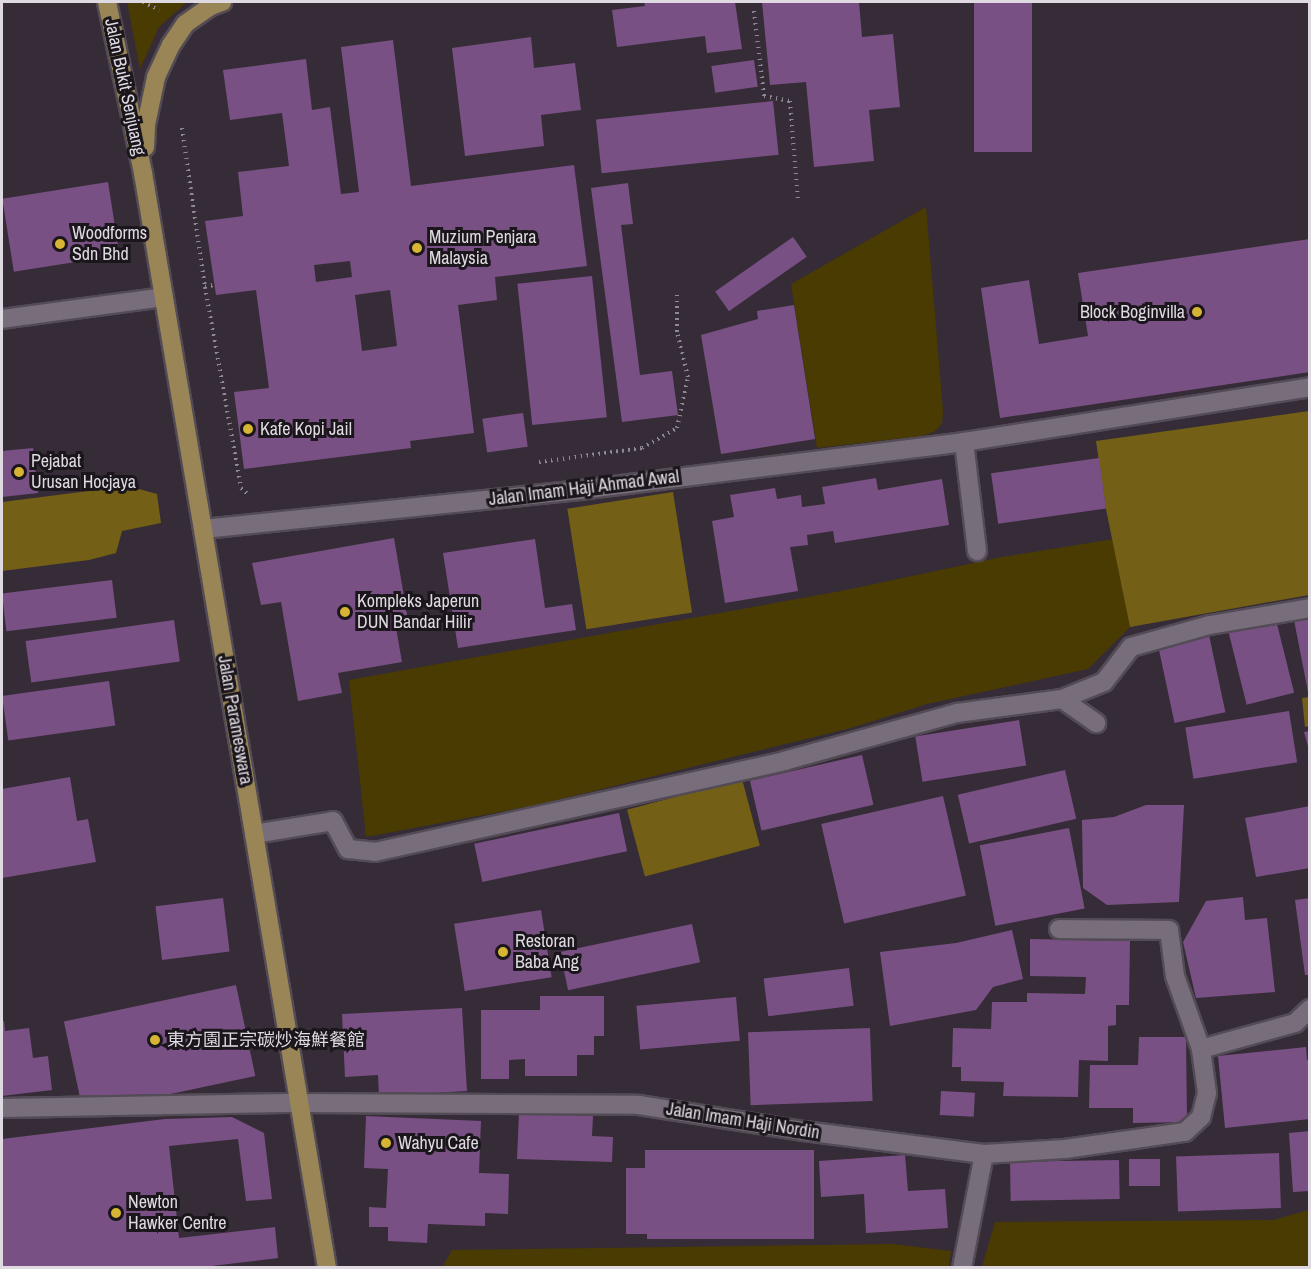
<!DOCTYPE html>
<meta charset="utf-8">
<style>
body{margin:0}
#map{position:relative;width:1311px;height:1269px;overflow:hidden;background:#352c37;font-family:"Archivo Narrow","Noto Sans SC",sans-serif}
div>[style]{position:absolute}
.green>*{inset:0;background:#493b01}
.forest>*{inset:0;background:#735f16;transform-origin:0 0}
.building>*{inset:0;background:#795083;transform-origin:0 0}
.path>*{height:4px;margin-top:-2px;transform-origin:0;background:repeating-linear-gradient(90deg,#908892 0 1.5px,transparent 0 6px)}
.roads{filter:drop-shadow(2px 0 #534b55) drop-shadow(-2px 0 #534b55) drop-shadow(0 2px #534b55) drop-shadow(0 -2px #534b55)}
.minor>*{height:18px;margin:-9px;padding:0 9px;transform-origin:9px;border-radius:9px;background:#786d7b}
.major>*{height:18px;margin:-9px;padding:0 9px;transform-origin:9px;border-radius:9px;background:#998555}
.dots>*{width:16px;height:16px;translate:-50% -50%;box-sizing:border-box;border:3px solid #1a161b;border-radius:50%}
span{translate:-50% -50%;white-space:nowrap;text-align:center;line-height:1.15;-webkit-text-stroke:6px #1a161b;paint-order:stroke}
.street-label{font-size:18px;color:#dfd9e1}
.poi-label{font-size:18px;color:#dfd9e1}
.left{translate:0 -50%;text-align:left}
.right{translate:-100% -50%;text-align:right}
.frame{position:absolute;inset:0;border:3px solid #dfd9e1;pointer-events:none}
</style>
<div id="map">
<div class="green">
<div style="clip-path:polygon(127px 2px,187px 2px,159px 27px,140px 69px)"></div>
<div style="clip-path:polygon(926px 207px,943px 411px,942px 424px,934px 432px,921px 436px,817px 448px,791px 284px)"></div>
<div style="clip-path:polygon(1114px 539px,1130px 627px,1088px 669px,927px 704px,851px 728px,536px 805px,366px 837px,349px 680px,841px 591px,1002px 557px)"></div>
<div style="clip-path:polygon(1309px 1210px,1309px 1267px,982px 1267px,995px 1222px,1273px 1220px)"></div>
<div style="clip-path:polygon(893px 1244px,951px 1251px,949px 1267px,445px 1268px,444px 1264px,452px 1250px)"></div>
</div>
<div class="forest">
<div style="clip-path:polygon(1309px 411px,1309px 595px,1130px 627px,1106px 509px,1096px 441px)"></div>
<div style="clip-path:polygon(128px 486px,157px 494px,161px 523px,122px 531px,116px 553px,89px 560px,2px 571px,2px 502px)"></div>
<div style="left:673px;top:492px;width:122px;height:107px;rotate:81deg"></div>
<div style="clip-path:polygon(1309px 697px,1309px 726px,1305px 727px,1302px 698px)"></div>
<div style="left:742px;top:779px;width:69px;height:119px;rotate:75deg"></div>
</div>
<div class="building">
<div style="clip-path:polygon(644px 2px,735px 2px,742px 49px,707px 53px,705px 36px,617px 47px,612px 10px,645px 6px)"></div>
<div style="clip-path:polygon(762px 2px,859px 2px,862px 37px,893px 34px,900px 107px,869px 110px,874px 161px,814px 167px,806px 82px,770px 85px)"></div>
<div style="left:974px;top:2px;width:58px;height:150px"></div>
<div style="clip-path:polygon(531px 37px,534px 68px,575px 63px,581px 110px,541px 115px,544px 146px,465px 156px,452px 48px)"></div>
<div style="clip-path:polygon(evenodd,393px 40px,411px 186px,574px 165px,587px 266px,495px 277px,497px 300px,458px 305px,474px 433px,410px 441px,411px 448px,244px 469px,234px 392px,269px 388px,256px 290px,216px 295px,205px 221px,243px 216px,238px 172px,289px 166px,282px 113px,230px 120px,223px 70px,306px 59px,312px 110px,330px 107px,341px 194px,359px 192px,341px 47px,393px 40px,350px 261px,352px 277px,316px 282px,314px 265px,350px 261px,393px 40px,390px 290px,397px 346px,362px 351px,355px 295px,390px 290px)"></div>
<div style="left:754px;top:60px;width:27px;height:43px;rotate:82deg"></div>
<div style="left:773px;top:101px;width:54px;height:178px;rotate:84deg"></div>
<div style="left:108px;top:182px;width:74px;height:107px;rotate:81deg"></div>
<div style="clip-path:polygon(628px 183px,633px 224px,621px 225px,640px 375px,672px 371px,678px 415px,622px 422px,591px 188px)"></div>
<div style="left:793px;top:237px;width:24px;height:95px;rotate:55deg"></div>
<div style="clip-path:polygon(1310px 239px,1310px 372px,1000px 418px,981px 288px,1029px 280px,1039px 344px,1088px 336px,1078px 273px)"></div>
<div style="left:592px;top:276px;width:142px;height:75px;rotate:84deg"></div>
<div style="clip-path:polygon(794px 305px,815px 439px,721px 454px,701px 335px,758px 319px,757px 311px)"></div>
<div style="left:523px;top:413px;width:34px;height:41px;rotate:82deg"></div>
<div style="clip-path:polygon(33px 448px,38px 493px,2px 497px,2px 451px)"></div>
<div style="left:1099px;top:458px;width:51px;height:109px;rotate:82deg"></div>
<div style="clip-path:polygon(876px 478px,878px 490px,942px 479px,949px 525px,835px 543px,833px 531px,807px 535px,808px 545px,790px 547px,798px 591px,725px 603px,712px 521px,734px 517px,730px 495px,775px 488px,777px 499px,801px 495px,802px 507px,825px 504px,822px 487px)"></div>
<div style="clip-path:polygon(394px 538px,408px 620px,395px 622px,402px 662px,338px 673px,342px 693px,298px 701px,281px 602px,261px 605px,252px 563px)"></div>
<div style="clip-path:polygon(535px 539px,545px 608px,572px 604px,576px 630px,458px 648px,443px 553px)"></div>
<div style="left:112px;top:580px;width:38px;height:111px;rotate:83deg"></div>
<div style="clip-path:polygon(1310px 617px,1310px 692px,1308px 692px,1294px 620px)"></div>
<div style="left:174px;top:620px;width:42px;height:150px;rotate:82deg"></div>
<div style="left:1276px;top:620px;width:75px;height:49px;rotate:76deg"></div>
<div style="left:1209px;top:635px;width:79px;height:52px;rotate:78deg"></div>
<div style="left:109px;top:681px;width:45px;height:108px;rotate:82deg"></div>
<div style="left:1289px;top:711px;width:52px;height:105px;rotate:81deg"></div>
<div style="left:1019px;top:720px;width:46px;height:105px;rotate:81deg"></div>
<div style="clip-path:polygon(1310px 731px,1310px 750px,1309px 750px,1304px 732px)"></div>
<div style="left:862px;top:755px;width:51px;height:115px;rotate:77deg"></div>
<div style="left:1065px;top:770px;width:50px;height:110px;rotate:77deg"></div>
<div style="clip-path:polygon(70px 777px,77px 821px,88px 819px,96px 862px,2px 878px,2px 789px)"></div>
<div style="left:943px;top:796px;width:102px;height:125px;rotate:77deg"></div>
<div style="clip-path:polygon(1146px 805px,1184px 805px,1179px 902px,1107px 905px,1083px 888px,1082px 820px,1114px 817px)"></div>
<div style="clip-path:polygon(1310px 806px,1310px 868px,1256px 877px,1245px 818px)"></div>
<div style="left:619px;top:813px;width:39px;height:148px;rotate:78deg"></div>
<div style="left:1069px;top:828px;width:82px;height:91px;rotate:79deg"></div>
<div style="clip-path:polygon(1243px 897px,1245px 920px,1267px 918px,1275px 992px,1196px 998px,1183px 942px,1206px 901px)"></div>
<div style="left:223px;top:898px;width:54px;height:68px;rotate:83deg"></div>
<div style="clip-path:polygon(1310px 898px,1310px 975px,1305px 975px,1295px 900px)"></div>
<div style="left:541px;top:910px;width:68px;height:88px;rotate:81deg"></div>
<div style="left:692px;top:924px;width:39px;height:135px;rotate:78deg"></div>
<div style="clip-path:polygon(1012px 930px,1023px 979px,993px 987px,976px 1010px,890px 1026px,880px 952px,956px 943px)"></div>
<div style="clip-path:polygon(1030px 939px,1130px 941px,1129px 1005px,1116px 1005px,1116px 1025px,1108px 1026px,1108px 1061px,1079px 1060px,1078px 1097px,1003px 1096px,1004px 1082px,961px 1081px,961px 1067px,952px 1067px,953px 1028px,991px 1029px,992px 1002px,1027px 1002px,1027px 993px,1085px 994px,1086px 977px,1030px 976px)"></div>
<div style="left:849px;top:968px;width:38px;height:86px;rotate:83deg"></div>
<div style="left:236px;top:985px;width:93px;height:176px;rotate:78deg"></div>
<div style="clip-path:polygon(540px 996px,604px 996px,604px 1036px,594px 1036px,594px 1055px,577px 1055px,577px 1076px,525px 1076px,525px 1059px,509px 1060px,509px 1079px,481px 1079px,481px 1010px,540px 1010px)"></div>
<div style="left:736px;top:997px;width:44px;height:100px;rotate:85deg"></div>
<div style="clip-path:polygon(462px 1008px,467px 1091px,379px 1096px,378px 1075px,345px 1077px,342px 1014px)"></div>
<div style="clip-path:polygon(2px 1021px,4px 1021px,5px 1031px,29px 1028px,33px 1058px,48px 1056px,52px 1090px,2px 1096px)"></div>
<div style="left:870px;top:1028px;width:73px;height:122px;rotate:88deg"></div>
<div style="clip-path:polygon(1139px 1037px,1186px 1037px,1187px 1122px,1133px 1123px,1133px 1108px,1089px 1108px,1090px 1065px,1138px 1065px)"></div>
<div style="clip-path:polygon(1306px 1047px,1307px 1060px,1310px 1060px,1310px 1119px,1225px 1128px,1218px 1056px)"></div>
<div style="left:941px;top:1091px;width:34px;height:24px;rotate:3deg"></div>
<div style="clip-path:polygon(519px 1113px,593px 1116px,592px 1136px,613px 1137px,612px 1162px,517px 1159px)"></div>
<div style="clip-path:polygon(366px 1116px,481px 1121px,479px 1173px,509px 1174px,508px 1214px,485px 1213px,485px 1226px,428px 1224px,427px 1243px,388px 1241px,388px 1227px,369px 1227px,369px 1207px,386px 1208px,388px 1169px,364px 1168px)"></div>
<div style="clip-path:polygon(232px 1117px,264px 1133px,272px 1199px,246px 1201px,238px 1139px,169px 1146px,179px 1238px,275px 1227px,278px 1258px,195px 1268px,2px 1268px,2px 1139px,165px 1119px)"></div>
<div style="clip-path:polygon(1310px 1131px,1310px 1191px,1293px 1192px,1289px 1133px)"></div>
<div style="clip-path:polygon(645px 1150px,814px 1150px,814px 1239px,647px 1239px,647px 1234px,626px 1234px,626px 1168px,645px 1168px)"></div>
<div style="left:1279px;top:1153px;width:55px;height:103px;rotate:88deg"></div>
<div style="clip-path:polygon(905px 1155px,908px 1191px,945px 1189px,948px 1228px,866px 1233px,864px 1194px,821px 1197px,819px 1161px)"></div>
<div style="left:1129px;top:1159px;width:31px;height:27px"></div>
<div style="left:1119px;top:1160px;width:39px;height:109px;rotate:89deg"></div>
</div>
<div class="path">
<div style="left:143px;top:2px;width:18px;rotate:27deg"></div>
<div style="left:754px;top:11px;width:86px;rotate:83.3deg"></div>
<div style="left:764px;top:96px;width:26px;rotate:11deg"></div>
<div style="left:790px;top:101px;width:99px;rotate:85.4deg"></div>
<div style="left:182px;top:128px;width:161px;rotate:81.8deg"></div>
<div style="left:205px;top:287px;width:204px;rotate:79.8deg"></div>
<div style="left:241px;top:488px;width:9px;rotate:41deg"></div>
<div style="left:205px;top:287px;width:9px;rotate:-13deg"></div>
<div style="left:539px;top:462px;width:104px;rotate:-7.7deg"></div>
<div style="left:642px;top:448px;width:40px;rotate:-29.7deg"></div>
<div style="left:677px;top:428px;width:52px;rotate:-77.8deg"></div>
<div style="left:688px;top:377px;width:46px;rotate:-103.7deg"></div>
<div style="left:677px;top:332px;width:41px;rotate:-90deg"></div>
</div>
<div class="roads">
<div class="minor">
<div style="left:2px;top:319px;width:163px;rotate:-7.7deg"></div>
<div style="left:964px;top:442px;width:110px;rotate:83.2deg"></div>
<div style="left:203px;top:529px;width:379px;rotate:-5.9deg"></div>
<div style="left:580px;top:490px;width:387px;rotate:-7.1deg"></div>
<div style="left:964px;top:442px;width:350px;rotate:-9deg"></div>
<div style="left:1062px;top:699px;width:45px;rotate:-22deg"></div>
<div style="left:1104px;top:682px;width:44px;rotate:-52.4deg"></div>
<div style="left:1131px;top:647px;width:82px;rotate:-15.6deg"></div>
<div style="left:1210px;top:625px;width:101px;rotate:-9.6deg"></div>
<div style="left:254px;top:834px;width:80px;rotate:-9.3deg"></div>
<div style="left:333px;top:821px;width:32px;rotate:62deg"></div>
<div style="left:348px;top:849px;width:27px;rotate:6deg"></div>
<div style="left:375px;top:852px;width:419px;rotate:-12.5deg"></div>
<div style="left:784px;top:761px;width:180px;rotate:-15.5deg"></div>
<div style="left:957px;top:713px;width:106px;rotate:-7.6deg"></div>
<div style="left:1062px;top:699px;width:42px;rotate:35.2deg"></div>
<div style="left:1201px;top:1049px;width:98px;rotate:-15.5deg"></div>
<div style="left:1295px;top:1023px;width:21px;rotate:-43deg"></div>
<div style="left:2px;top:1108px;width:297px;rotate:-1deg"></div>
<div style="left:299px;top:1103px;width:340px;rotate:0.3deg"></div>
<div style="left:639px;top:1105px;width:167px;rotate:9deg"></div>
<div style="left:804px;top:1131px;width:181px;rotate:7.3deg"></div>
<div style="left:984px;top:1154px;width:81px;rotate:-3.5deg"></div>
<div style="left:1065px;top:1149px;width:121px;rotate:-8.1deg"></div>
<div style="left:1185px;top:1132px;width:22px;rotate:-43deg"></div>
<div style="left:1201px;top:1117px;width:25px;rotate:-76deg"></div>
<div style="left:1207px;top:1093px;width:44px;rotate:-97.8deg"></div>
<div style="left:1201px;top:1049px;width:77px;rotate:-109.6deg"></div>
<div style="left:1175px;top:976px;width:46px;rotate:-97.4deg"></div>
<div style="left:1169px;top:930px;width:110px;rotate:-179.5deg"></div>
<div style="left:962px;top:1268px;width:116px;rotate:-79.1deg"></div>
</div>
<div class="major">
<div style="left:107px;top:2px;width:175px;rotate:78.1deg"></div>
<div style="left:143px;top:173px;width:1110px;rotate:80.46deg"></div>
<div style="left:145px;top:147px;width:22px;rotate:-87deg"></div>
<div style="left:146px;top:125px;width:49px;rotate:-78.2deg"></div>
<div style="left:156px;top:77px;width:35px;rotate:-65deg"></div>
<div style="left:171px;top:45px;width:25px;rotate:-56deg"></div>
<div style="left:185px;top:24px;width:32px;rotate:-35deg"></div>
<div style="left:211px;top:6px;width:12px;rotate:-20deg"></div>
</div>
</div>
<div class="dots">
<div style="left:60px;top:244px;background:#d7b434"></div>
<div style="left:417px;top:248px;background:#d7b434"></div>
<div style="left:1197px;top:312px;background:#d7b434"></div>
<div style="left:248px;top:429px;background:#d7b434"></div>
<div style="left:19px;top:472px;background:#d7b434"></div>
<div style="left:345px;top:612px;background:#d7b434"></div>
<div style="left:503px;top:952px;background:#d7b434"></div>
<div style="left:155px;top:1040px;background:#d7b434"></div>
<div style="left:386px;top:1143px;background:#d7b434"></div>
<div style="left:116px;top:1213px;background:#d7b434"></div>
</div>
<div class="street-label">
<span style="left:125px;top:87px;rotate:78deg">Jalan Bukit Senjuang</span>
<span style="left:584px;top:488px;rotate:-7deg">Jalan Imam Haji Ahmad Awal</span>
<span style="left:235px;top:720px;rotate:80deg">Jalan Parameswara</span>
<span style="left:743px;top:1121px;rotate:9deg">Jalan Imam Haji Nordin</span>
</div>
<div class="poi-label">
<span class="left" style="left:72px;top:244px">Woodforms<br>Sdn Bhd</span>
<span class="left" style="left:429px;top:248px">Muzium Penjara<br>Malaysia</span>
<span class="right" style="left:1185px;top:312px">Block Boginvilla</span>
<span class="left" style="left:260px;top:429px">Kafe Kopi Jail</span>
<span class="left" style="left:31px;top:472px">Pejabat<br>Urusan Hocjaya</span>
<span class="left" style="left:357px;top:612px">Kompleks Japerun<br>DUN Bandar Hilir</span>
<span class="left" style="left:515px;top:952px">Restoran<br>Baba Ang</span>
<span class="left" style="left:167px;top:1040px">東方園正宗碳炒海鮮餐館</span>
<span class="left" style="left:398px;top:1143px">Wahyu Cafe</span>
<span class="left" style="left:128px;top:1213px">Newton<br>Hawker Centre</span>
</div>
<div class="frame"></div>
</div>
